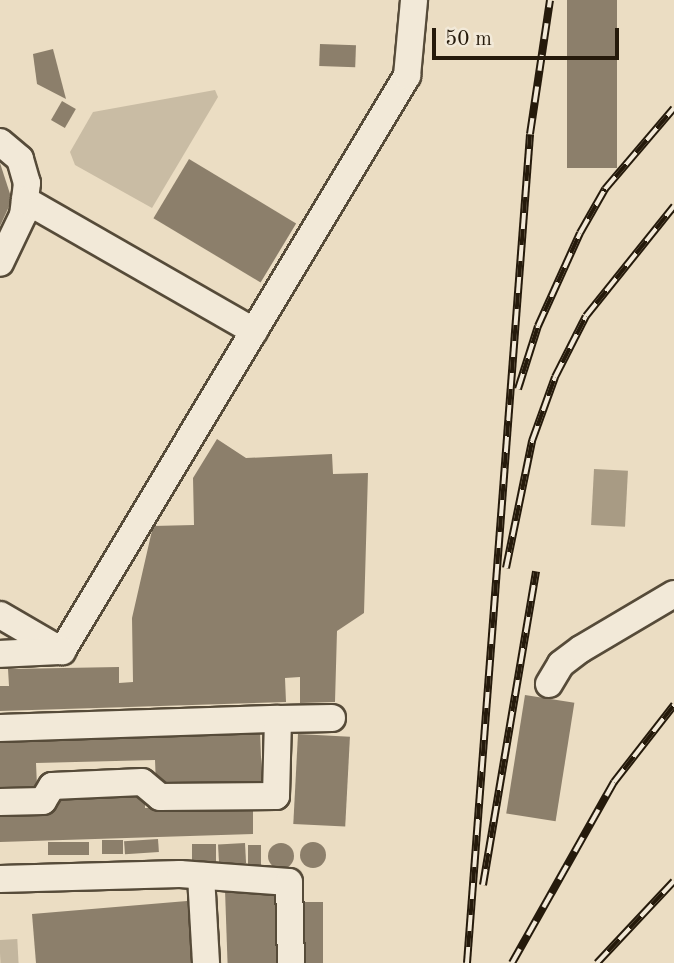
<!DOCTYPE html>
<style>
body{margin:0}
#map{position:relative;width:674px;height:963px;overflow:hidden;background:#ebddc3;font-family:"Old Standard TT",serif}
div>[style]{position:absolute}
.green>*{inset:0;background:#c9bca4}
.water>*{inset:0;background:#a89b84;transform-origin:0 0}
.building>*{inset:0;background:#8c7f6b;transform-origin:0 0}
.round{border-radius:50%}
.minor-tunnel>*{height:26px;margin-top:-13px;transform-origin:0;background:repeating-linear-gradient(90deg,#c3b69e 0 26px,transparent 0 39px)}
.roads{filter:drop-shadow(2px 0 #564b39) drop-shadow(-2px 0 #564b39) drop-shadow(0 2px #564b39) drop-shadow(0 -2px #564b39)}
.minor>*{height:26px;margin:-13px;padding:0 13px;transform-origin:13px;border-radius:13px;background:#f2e9d8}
.rail>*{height:8px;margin-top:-4px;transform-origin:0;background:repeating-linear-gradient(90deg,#f2e9d8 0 16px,#251a0b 0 32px);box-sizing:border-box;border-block:2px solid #251a0b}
span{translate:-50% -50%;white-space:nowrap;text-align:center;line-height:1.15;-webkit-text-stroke:7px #f2e9d8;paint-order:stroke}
.scale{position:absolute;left:432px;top:28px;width:187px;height:32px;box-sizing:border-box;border:4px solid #251a0b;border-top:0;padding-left:9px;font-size:21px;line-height:24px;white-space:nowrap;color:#251a0b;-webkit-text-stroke:5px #f2e9d8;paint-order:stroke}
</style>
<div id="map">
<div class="green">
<div style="clip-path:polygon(215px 90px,218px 97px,152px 208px,75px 165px,70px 152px,93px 112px)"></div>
</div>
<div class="water">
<div style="left:594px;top:469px;width:34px;height:56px;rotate:3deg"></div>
</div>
<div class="building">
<div style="left:567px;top:0;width:50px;height:168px"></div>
<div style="left:320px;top:44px;width:36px;height:22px;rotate:2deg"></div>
<div style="clip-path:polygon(53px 49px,66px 99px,37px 84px,33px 54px)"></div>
<div style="left:62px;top:101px;width:16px;height:22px;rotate:30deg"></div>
<div style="left:189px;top:159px;width:125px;height:69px;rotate:31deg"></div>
<div style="clip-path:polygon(0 163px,12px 200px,0 226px)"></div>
<div style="clip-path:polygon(217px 439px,246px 458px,332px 454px,333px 474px,368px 473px,364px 613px,337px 631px,335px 702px,300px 703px,300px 677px,285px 678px,286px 702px,0 711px,0 686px,9px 686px,8px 669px,119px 667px,119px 683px,133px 682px,132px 618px,153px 526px,194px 525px,193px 478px)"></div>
<div style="left:525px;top:695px;width:50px;height:120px;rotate:9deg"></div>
<div style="clip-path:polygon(260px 731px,262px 783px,156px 786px,155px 760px,36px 763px,37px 786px,0 787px,0 737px)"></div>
<div style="left:298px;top:734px;width:52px;height:90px;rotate:3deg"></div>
<div style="clip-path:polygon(145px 796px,145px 808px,253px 805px,253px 834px,0 842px,0 814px,54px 812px,53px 799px)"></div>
<div style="left:158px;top:839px;width:13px;height:34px;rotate:86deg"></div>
<div style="left:102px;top:840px;width:21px;height:14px"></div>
<div class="round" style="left:300px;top:842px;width:26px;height:26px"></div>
<div style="left:89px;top:842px;width:13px;height:41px;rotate:90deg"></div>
<div class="round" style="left:268px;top:843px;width:26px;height:26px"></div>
<div style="left:245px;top:843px;width:20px;height:27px;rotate:87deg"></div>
<div style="left:192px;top:844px;width:24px;height:18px"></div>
<div style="left:248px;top:845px;width:13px;height:21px"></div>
<div style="left:277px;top:889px;width:74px;height:52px;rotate:88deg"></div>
<div style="clip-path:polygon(187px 901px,193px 963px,36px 963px,32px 914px)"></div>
<div style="left:298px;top:902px;width:25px;height:61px"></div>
</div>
<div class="minor-tunnel">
<div style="left:0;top:953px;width:18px;rotate:-3deg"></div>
</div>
<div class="roads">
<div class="minor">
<div style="left:0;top:142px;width:26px;rotate:40deg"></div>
<div style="left:20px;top:159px;width:25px;rotate:74deg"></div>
<div style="left:27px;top:183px;width:32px;rotate:97deg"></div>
<div style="left:23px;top:215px;width:53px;rotate:115.6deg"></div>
<div style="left:25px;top:200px;width:264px;rotate:29.8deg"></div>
<div style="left:0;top:615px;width:72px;rotate:30.1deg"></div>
<div style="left:62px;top:651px;width:671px;rotate:-59.04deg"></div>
<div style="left:407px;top:76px;width:76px;rotate:-84.7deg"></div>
<div style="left:0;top:654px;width:62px;rotate:-2.8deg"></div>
<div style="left:549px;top:684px;width:23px;rotate:-59deg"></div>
<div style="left:561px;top:664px;width:25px;rotate:-37deg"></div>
<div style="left:581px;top:649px;width:108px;rotate:-30.6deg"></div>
<div style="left:278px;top:719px;width:54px;rotate:-1.1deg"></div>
<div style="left:0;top:728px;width:278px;rotate:-1.9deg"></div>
<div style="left:278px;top:719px;width:77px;rotate:91.5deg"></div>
<div style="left:276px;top:796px;width:116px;rotate:179.5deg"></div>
<div style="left:160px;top:797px;width:23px;rotate:-140deg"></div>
<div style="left:142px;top:782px;width:90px;rotate:177.5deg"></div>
<div style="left:52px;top:786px;width:17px;rotate:121deg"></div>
<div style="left:43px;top:801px;width:43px;rotate:178.7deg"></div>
<div style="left:201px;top:876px;width:87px;rotate:86.7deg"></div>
<div style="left:0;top:879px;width:180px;rotate:-1.6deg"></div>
<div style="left:180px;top:874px;width:109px;rotate:4.2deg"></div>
<div style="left:289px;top:882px;width:81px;rotate:88.6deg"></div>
</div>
</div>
<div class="rail">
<div style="left:518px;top:389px;width:66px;rotate:-72.4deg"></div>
<div style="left:538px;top:326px;width:102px;rotate:-65.7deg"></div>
<div style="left:580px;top:233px;width:51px;rotate:-60.4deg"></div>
<div style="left:605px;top:189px;width:106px;rotate:-49.6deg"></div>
<div style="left:506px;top:568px;width:130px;rotate:-78.4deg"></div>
<div style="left:532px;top:441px;width:68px;rotate:-70.2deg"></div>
<div style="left:555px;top:377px;width:68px;rotate:-63.1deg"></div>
<div style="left:586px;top:316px;width:141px;rotate:-51.3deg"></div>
<div style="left:483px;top:885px;width:318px;rotate:-80.4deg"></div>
<div style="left:467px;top:963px;width:831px;rotate:-85.65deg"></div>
<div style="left:530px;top:134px;width:135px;rotate:-81.5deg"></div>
<div style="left:512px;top:963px;width:208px;rotate:-60.6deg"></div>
<div style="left:614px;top:782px;width:98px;rotate:-52.1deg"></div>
<div style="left:597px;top:963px;width:112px;rotate:-46.8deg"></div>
</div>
<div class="scale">50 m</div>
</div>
